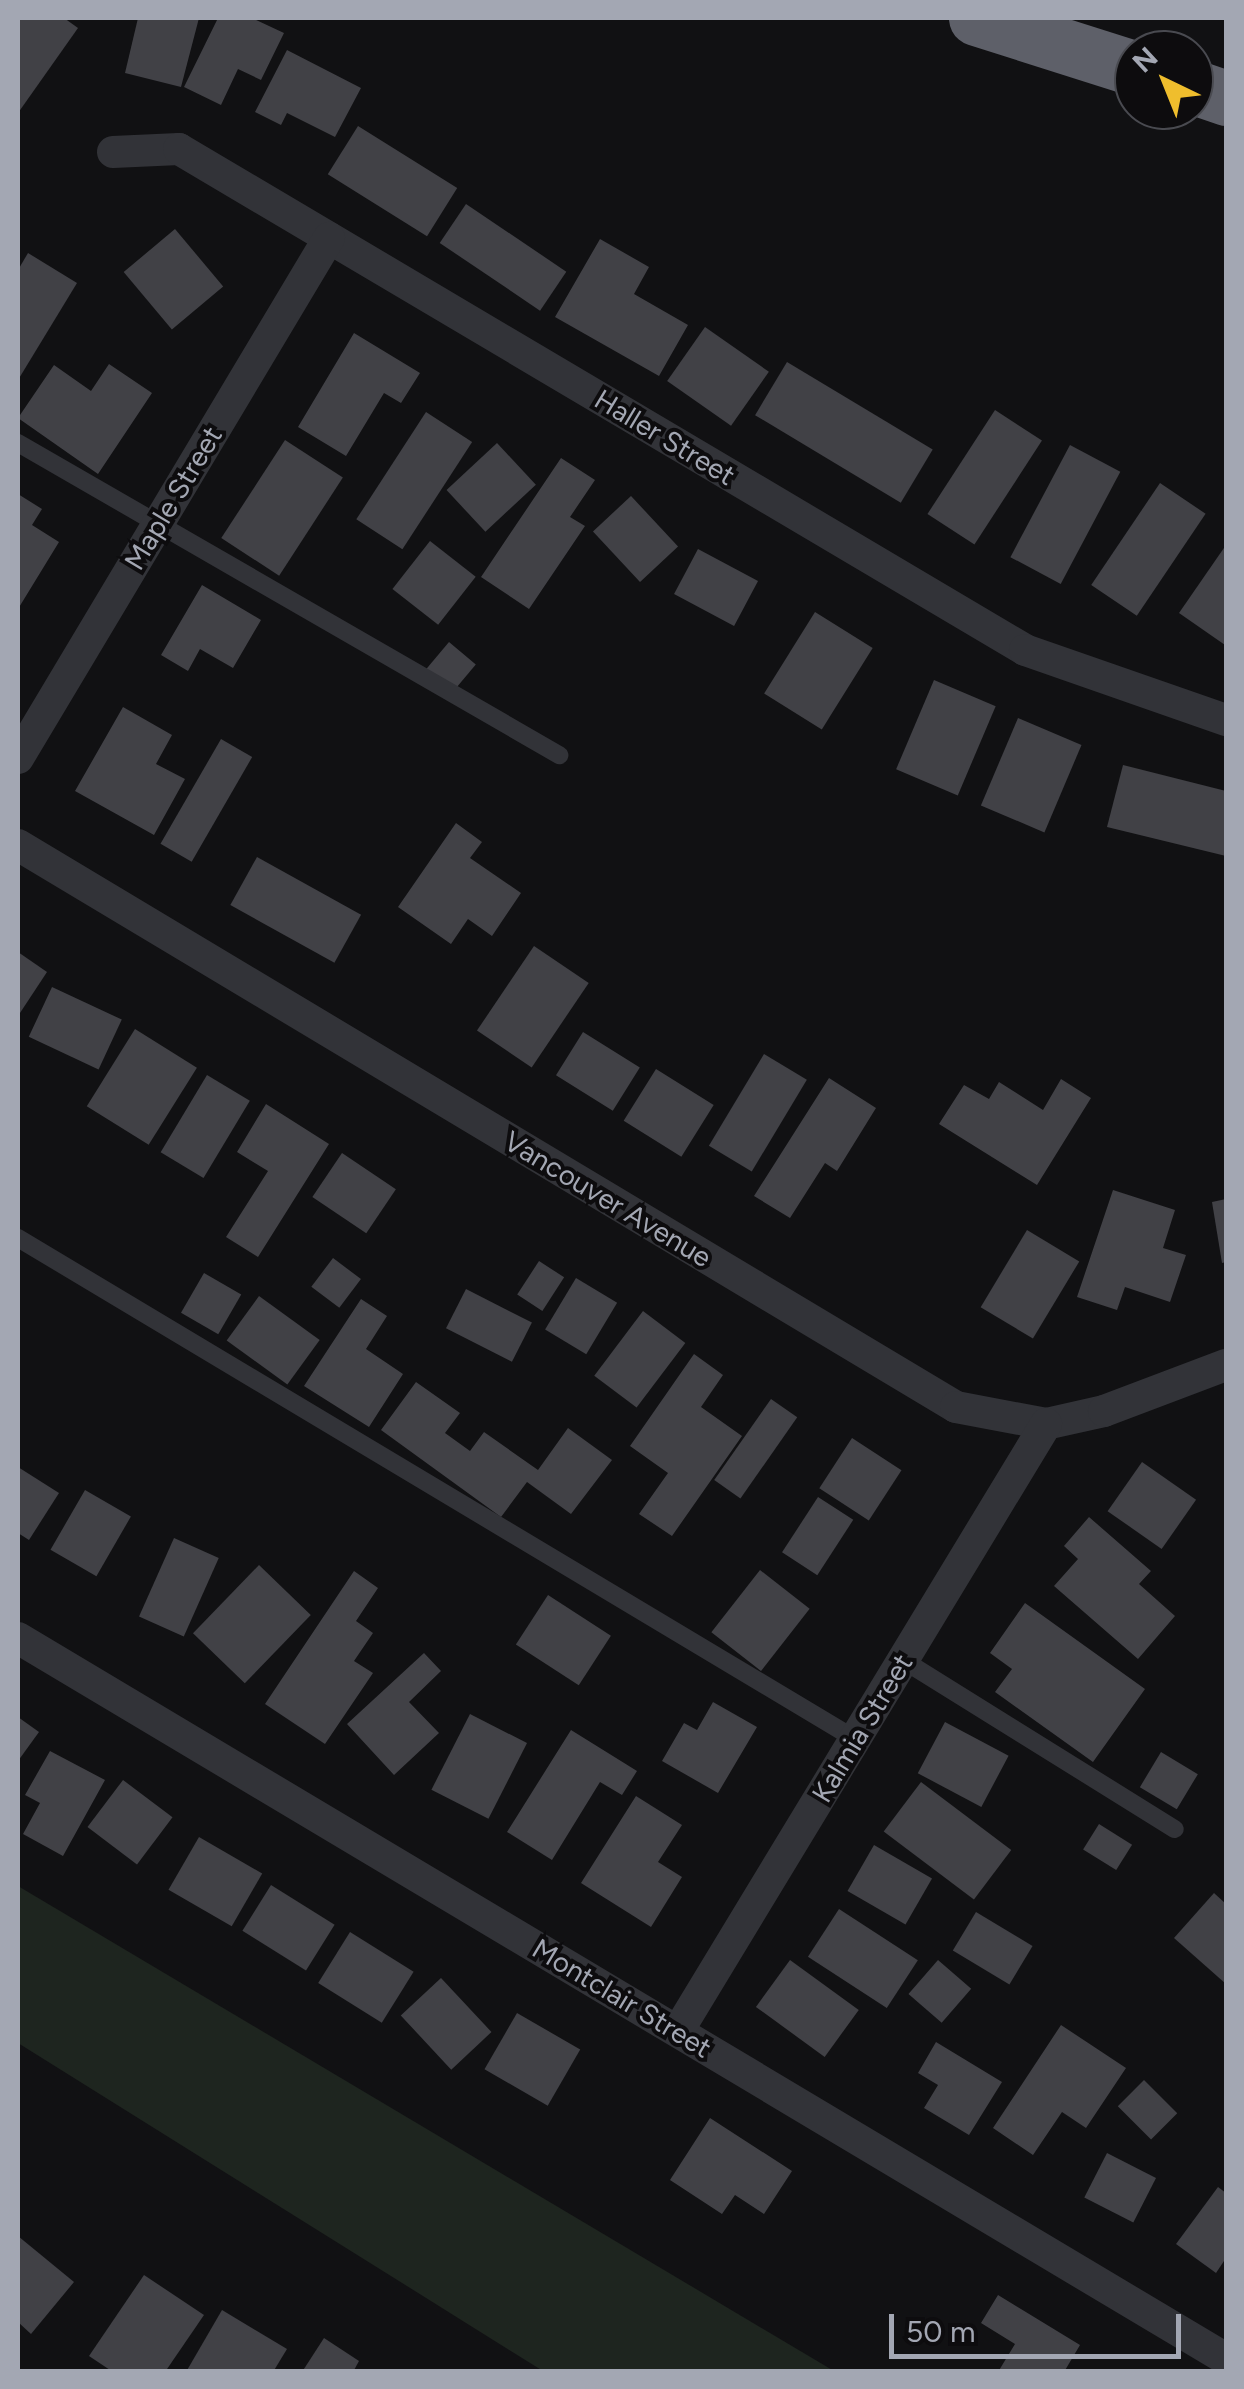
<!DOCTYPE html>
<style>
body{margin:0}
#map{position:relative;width:1244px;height:2389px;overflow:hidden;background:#111113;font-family:Figtree,sans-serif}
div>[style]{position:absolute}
.green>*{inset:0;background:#1e251f}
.building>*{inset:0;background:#414146;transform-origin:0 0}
.service>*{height:18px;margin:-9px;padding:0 9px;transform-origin:9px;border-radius:9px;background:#323338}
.minor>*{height:32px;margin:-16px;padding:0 16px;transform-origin:16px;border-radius:16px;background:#323338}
.motorway>*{height:55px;margin:-27.5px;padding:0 27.5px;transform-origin:27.5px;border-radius:27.5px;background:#5e6069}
span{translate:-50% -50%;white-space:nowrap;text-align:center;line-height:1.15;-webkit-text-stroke:8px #0d0c0e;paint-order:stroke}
.street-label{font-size:28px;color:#a3a7b3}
.frame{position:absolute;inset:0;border:20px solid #a3a7b3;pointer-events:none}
.north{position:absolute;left:1114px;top:30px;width:100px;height:100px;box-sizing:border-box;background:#0d0c0e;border:2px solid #494a50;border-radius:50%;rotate:317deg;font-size:28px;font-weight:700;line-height:40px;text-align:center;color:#a3a7b3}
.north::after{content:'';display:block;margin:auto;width:35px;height:45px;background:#efbe2d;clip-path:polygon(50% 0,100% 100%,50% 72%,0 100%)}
.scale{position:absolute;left:889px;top:2314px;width:292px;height:45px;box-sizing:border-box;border:5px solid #a3a7b3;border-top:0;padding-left:12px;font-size:30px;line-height:35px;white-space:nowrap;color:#a3a7b3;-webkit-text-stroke:8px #0d0c0e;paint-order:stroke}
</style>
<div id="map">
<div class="green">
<div style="clip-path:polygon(18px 1886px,834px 2371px,543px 2371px,18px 2043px)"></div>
</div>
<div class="building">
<div style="clip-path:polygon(18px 18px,64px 18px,78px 28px,18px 113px)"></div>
<div style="clip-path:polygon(138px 18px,199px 18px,181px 87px,125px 73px)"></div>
<div style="clip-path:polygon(218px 18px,252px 18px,284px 33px,261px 80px,238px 69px,221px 105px,184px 87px)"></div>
<div style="clip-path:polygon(287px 50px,361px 88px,335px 137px,287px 113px,281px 125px,255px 112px)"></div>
<div style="left:358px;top:126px;width:117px;height:57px;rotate:32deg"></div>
<div style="left:466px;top:204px;width:121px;height:47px;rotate:34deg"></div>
<div style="left:175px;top:229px;width:75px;height:67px;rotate:50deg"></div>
<div style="clip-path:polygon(600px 239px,649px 267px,634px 294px,688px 325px,659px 376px,555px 317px)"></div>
<div style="clip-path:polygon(28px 253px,77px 283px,18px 380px,18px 270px)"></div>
<div style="left:705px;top:327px;width:78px;height:66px;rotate:35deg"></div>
<div style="clip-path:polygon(354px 333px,420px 373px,401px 403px,384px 393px,346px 456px,298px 427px)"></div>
<div style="left:787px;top:362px;width:170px;height:62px;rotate:31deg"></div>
<div style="clip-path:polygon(109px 364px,152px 393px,98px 474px,18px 418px,54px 365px,91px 391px)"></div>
<div style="left:995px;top:410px;width:56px;height:124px;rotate:33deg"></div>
<div style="left:426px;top:412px;width:55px;height:128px;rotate:33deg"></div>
<div style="left:285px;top:440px;width:69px;height:117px;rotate:33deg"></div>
<div style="left:497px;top:443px;width:57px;height:69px;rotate:47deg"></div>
<div style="left:1070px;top:445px;width:57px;height:127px;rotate:28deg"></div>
<div style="clip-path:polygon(561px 458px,595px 480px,570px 517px,585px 526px,529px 609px,481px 577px)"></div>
<div style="left:1160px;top:483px;width:55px;height:123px;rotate:34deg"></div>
<div style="clip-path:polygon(18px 494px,42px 509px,32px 525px,59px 542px,18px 609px)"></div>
<div style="left:631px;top:496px;width:69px;height:52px;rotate:47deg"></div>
<div style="left:430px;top:541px;width:58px;height:61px;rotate:38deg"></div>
<div style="clip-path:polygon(1226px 545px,1226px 643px,1225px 645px,1179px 613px)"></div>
<div style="left:698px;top:549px;width:68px;height:51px;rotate:28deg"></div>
<div style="clip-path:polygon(202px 585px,261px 620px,233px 668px,200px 649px,188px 671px,161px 655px)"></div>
<div style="left:815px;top:612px;width:68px;height:96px;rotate:32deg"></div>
<div style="left:449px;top:642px;width:35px;height:35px;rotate:40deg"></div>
<div style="left:934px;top:680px;width:67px;height:97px;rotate:23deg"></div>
<div style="clip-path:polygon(123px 707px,172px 735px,156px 764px,185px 779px,154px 835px,75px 791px)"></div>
<div style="left:1018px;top:718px;width:69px;height:95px;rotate:23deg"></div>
<div style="left:221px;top:739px;width:36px;height:121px;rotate:30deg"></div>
<div style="clip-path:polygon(1123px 765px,1226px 791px,1226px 856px,1107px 827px)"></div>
<div style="clip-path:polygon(456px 823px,482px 842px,470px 858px,521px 893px,492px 936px,468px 919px,451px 944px,398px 907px)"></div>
<div style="left:257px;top:857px;width:119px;height:55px;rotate:29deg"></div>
<div style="left:534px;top:946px;width:66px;height:102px;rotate:34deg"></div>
<div style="clip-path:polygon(18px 952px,47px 972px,18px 1016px)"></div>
<div style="left:52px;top:987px;width:77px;height:55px;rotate:25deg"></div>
<div style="left:135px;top:1029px;width:73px;height:91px;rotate:32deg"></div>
<div style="left:583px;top:1032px;width:67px;height:51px;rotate:32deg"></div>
<div style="left:764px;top:1054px;width:50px;height:107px;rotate:31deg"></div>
<div style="left:656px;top:1069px;width:68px;height:61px;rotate:32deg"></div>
<div style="left:207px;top:1075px;width:50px;height:90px;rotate:31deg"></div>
<div style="clip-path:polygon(829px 1078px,876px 1108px,837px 1171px,825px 1163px,790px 1218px,754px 1196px)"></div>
<div style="clip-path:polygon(1061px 1079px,1091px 1098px,1037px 1185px,939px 1124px,964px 1085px,989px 1099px,999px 1082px,1043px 1110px)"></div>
<div style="clip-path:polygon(266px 1104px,329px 1144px,258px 1257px,226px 1237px,268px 1171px,237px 1152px)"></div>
<div style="left:342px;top:1153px;width:65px;height:53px;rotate:34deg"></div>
<div style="clip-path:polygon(1113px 1190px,1175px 1210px,1163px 1248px,1186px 1255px,1170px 1302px,1125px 1287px,1117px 1310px,1077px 1297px)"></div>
<div style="clip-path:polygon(1226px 1199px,1226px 1262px,1222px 1263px,1212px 1202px)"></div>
<div style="left:1027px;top:1230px;width:61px;height:90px;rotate:31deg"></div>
<div style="left:333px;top:1258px;width:35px;height:36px;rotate:37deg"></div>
<div style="left:539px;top:1261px;width:30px;height:40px;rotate:33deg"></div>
<div style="left:204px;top:1273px;width:43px;height:46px;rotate:30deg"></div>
<div style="left:576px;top:1278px;width:48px;height:60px;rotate:31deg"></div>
<div style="left:466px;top:1289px;width:74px;height:44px;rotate:27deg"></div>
<div style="left:259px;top:1296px;width:75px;height:55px;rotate:36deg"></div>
<div style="clip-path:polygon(361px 1299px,387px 1316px,366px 1349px,403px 1374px,369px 1427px,304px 1386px)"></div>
<div style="left:643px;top:1311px;width:53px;height:81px;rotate:37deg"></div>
<div style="clip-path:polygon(694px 1354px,723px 1375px,701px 1407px,742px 1436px,672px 1536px,639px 1514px,668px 1473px,630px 1446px)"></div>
<div style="clip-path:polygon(416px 1382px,460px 1413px,445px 1433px,470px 1451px,484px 1432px,538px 1470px,568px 1428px,612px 1460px,571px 1514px,527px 1482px,501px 1517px,381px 1430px)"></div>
<div style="left:771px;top:1399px;width:32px;height:99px;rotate:35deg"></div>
<div style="left:852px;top:1438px;width:59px;height:60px;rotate:33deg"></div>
<div style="left:1142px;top:1462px;width:66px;height:60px;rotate:35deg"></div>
<div style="clip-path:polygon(18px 1467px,59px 1493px,29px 1540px,18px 1533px)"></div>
<div style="left:85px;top:1490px;width:53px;height:69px;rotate:30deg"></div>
<div style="left:818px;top:1497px;width:42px;height:66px;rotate:33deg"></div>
<div style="clip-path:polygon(1089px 1517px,1151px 1571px,1139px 1584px,1175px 1616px,1138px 1659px,1054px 1586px,1078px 1559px,1064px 1546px)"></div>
<div style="left:174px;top:1538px;width:49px;height:86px;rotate:24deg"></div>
<div style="left:259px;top:1565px;width:72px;height:95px;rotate:44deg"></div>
<div style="left:760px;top:1570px;width:63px;height:79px;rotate:38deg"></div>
<div style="clip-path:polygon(354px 1571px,378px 1588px,356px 1621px,373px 1633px,354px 1661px,373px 1673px,325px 1744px,265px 1704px)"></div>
<div style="left:548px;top:1595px;width:75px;height:59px;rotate:33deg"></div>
<div style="clip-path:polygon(1025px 1603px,1145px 1689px,1093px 1762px,995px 1692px,1012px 1669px,990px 1653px)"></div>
<div style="clip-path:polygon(424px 1653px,441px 1671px,409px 1702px,439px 1733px,394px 1775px,347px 1724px)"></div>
<div style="clip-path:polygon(713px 1702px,757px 1727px,718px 1793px,662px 1761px,684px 1723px,697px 1730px)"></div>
<div style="left:470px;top:1714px;width:64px;height:85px;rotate:27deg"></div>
<div style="clip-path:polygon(18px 1717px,39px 1732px,18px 1761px)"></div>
<div style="left:945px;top:1722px;width:72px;height:58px;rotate:28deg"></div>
<div style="clip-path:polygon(571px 1730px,637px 1771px,622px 1795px,600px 1782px,552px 1860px,507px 1832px)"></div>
<div style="clip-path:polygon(50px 1751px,105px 1780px,63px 1856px,23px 1834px,40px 1803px,25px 1795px)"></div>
<div style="left:1161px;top:1752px;width:43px;height:41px;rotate:31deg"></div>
<div style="left:123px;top:1780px;width:62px;height:59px;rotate:37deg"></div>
<div style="left:921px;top:1782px;width:113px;height:62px;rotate:37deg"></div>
<div style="clip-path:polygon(636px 1796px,682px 1825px,658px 1862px,682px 1877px,651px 1927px,581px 1883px)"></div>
<div style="left:1099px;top:1824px;width:39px;height:30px;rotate:32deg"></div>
<div style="left:199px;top:1837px;width:73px;height:61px;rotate:30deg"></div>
<div style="left:874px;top:1845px;width:67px;height:53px;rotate:30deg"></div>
<div style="left:271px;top:1885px;width:75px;height:54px;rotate:32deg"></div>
<div style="clip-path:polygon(1214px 1893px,1226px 1904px,1226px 1984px,1174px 1938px)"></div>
<div style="left:839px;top:1909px;width:94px;height:57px;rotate:33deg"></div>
<div style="left:976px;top:1912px;width:66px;height:45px;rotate:31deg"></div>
<div style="left:350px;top:1932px;width:75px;height:60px;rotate:32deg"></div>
<div style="left:790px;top:1960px;width:85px;height:58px;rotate:36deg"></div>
<div style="left:938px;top:1960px;width:44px;height:45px;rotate:41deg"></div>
<div style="left:441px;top:1978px;width:74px;height:55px;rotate:47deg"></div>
<div style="left:517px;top:2013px;width:73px;height:65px;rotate:30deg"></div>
<div style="clip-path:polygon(1061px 2025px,1126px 2068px,1086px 2128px,1062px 2112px,1033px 2155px,993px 2128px)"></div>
<div style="clip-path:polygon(936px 2042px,1002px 2082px,969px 2135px,924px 2108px,938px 2085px,918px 2073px)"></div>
<div style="left:1144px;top:2080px;width:47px;height:37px;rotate:45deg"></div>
<div style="clip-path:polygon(710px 2118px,792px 2171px,764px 2214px,735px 2195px,722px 2214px,670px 2180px)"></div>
<div style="left:1107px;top:2153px;width:55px;height:50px;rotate:27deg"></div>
<div style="clip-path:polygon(1218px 2187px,1226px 2193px,1226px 2258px,1216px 2273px,1176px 2244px)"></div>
<div style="clip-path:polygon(18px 2236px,74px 2282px,31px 2334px,18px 2322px)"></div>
<div style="clip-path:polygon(144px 2275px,204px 2315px,165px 2372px,113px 2372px,89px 2356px)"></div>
<div style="clip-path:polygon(998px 2295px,1080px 2345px,1064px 2372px,998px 2372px,1015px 2344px,981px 2323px)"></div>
<div style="clip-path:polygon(222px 2310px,287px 2349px,273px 2372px,186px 2372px)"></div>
<div style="clip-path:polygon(324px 2338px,359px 2361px,353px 2372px,302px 2372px)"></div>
</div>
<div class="service">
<div style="left:18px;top:443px;width:625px;rotate:29.97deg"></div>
<div style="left:18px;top:1238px;width:975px;rotate:30.9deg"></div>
<div style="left:903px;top:1660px;width:320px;rotate:31.9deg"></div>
</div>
<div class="minor">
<div style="left:113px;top:152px;width:66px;rotate:-2.6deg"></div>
<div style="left:179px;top:149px;width:983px;rotate:30.63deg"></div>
<div style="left:1025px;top:650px;width:213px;rotate:19.2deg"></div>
<div style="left:18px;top:758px;width:606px;rotate:-59.12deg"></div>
<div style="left:18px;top:845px;width:1093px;rotate:30.93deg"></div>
<div style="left:956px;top:1407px;width:92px;rotate:10.7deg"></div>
<div style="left:1046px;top:1424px;width:59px;rotate:-12.6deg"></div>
<div style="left:1104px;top:1411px;width:130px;rotate:-20.7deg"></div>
<div style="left:18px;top:1638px;width:1407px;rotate:30.83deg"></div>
<div style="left:678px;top:2031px;width:710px;rotate:-58.77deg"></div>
</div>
<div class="motorway">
<div style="left:976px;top:18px;width:166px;rotate:17.6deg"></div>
<div style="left:1194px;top:87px;width:34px;rotate:19deg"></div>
</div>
<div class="street-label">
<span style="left:665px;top:437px;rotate:31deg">Haller Street</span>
<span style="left:173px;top:498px;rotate:-59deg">Maple Street</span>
<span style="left:608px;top:1199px;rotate:31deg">Vancouver Avenue</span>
<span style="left:862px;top:1728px;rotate:-59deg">Kalmia Street</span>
<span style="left:622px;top:1998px;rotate:31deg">Montclair Street</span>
</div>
<div class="frame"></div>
<div class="north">N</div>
<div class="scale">50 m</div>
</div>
